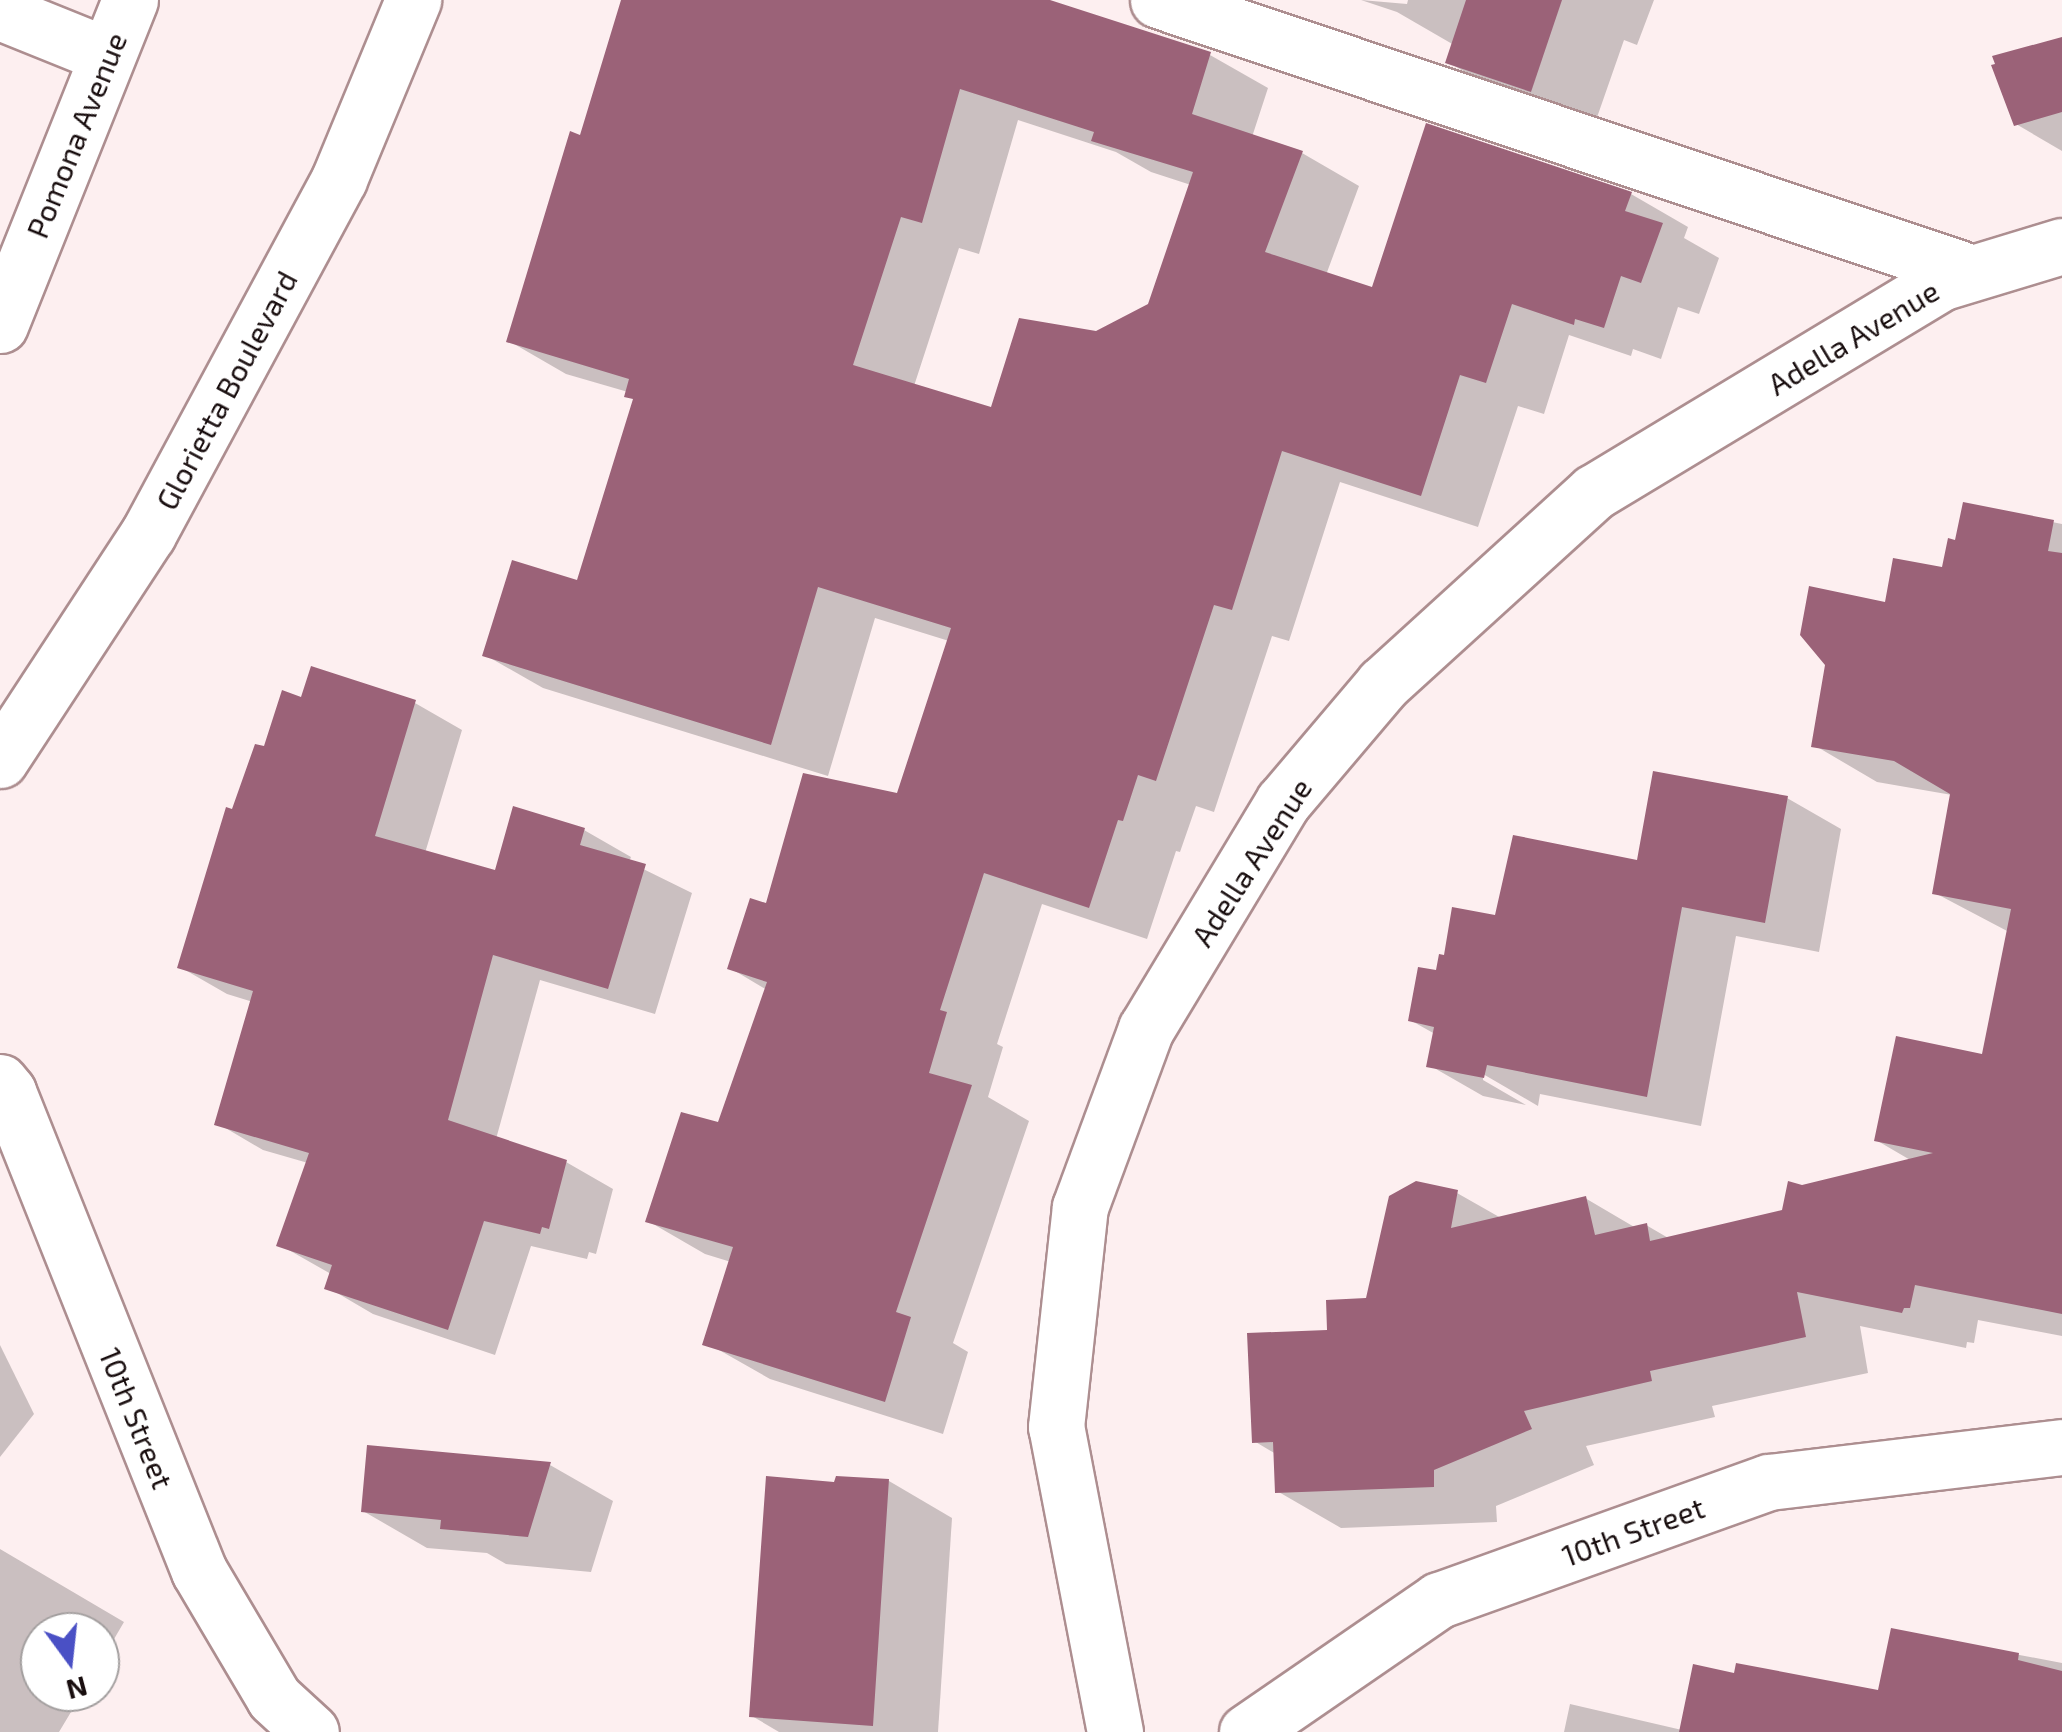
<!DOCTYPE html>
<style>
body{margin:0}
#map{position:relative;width:2062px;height:1732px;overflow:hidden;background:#fdeff0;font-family:"Exo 2",sans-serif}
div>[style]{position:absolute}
.shadow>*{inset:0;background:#0003}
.building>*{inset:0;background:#9b6278}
.roads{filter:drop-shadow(2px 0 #ad8e90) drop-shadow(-2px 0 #ad8e90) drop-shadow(0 2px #ad8e90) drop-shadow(0 -2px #ad8e90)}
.minor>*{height:55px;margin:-27.5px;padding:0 27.5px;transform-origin:27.5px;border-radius:27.5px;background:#fff}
span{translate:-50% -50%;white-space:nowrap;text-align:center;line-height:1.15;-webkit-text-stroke:9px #fff;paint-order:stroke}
.street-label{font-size:30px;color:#190e0f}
.north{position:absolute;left:20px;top:1612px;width:100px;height:100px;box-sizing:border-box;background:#fff;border:2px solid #a39f9f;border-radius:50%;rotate:165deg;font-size:28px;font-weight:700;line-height:40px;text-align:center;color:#190e0f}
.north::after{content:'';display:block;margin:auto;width:35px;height:45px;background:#4a50c5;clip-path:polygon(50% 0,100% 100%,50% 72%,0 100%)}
</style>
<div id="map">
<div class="shadow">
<div style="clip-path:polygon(evenodd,623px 0,1043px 0,1210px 55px,1268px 88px,1252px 137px,1302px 153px,1359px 186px,1326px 275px,1373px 290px,1631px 194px,1688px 227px,1684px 238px,1719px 258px,1699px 314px,1678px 307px,1661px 359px,1633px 349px,1631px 356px,1569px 335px,1544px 414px,1518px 406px,1478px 527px,1340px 482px,1289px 641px,1272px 636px,1214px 812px,1196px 806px,1180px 852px,1176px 851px,1147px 939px,1042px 904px,997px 1044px,1003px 1047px,988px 1097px,1029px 1121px,953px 1343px,968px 1352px,943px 1434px,770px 1379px,712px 1346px,731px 1262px,705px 1254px,648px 1221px,719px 1126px,767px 990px,730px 968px,768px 907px,899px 796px,949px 641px,875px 618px,828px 776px,543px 688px,485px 655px,578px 583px,635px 400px,628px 392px,566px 374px,509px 341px,582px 138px,623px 0,1018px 120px,1116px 152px,1151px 172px,1191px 185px,1151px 306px,1096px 334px,993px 410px,914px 386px,959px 248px,979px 254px,1018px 120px)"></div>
<div style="clip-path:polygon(1361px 0,1407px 4px,1408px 0,1654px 0,1637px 45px,1624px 40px,1594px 126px,1511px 99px,1448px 62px,1454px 45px,1397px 12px)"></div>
<div style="clip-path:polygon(2062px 39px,2062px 151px,2016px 124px)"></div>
<div style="clip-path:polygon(1965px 505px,2062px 524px,2062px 1336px,1978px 1320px,1974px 1343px,1967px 1342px,1966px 1348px,1860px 1326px,1868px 1373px,1712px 1406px,1715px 1417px,1586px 1446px,1594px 1465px,1496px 1506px,1497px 1522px,1341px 1528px,1277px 1491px,1276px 1454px,1254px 1441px,1329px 1332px,1368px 1301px,1457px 1193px,1501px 1218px,1585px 1198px,1636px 1228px,1646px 1225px,1670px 1239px,1784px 1212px,1802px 1187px,1912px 1161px,1876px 1140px,1984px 1057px,2009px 932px,1935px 893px,1952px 795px,1877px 782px,1814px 745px,1887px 605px,1944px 570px,1957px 543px)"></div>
<div style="clip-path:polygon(303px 700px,415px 703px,462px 730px,425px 853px,497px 873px,584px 830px,631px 857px,629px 862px,692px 893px,655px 1014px,540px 980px,496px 1139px,566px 1162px,613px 1189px,596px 1254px,589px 1252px,587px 1259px,531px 1246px,495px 1355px,373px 1314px,327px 1287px,331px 1274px,280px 1245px,308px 1163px,263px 1150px,217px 1123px,253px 1002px,227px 994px,180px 967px,234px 812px,266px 749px)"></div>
<div style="clip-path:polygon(1787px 798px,1841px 829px,1819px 952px,1736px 936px,1701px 1126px,1540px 1094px,1538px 1106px,1483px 1074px,1483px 1080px,1526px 1105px,1483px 1096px,1429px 1065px,1435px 1034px,1410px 1020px,1446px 958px,1497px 918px,1639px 863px)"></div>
<div style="clip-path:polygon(0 1345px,34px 1414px,0 1457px)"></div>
<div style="clip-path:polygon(550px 1465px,613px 1501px,591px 1572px,506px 1564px,487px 1553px,427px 1548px,363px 1511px)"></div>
<div style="clip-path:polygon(889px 1481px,952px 1518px,938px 1732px,779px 1732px,752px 1716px,836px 1485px)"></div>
<div style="clip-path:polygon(0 1549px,124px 1622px,100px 1663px,100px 1632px,40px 1632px,40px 1692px,83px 1692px,59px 1732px,0 1732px)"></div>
<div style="clip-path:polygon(1893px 1631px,2062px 1663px,2062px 1732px,1564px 1732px,1570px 1704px,1682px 1730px,1736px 1676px,1880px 1693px)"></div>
</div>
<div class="building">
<div style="clip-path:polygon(evenodd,621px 0,1050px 0,1211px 52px,1192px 114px,1303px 151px,1265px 252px,1372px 287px,1426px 123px,1632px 192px,1625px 211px,1663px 223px,1641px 283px,1621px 276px,1604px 328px,1575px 319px,1574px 325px,1512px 304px,1486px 383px,1460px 375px,1421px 496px,1282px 451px,1232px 610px,1214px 605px,1156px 781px,1138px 775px,1123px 821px,1118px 820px,1089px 908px,984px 873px,940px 1010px,947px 1012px,929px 1073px,972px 1085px,896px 1312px,911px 1317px,885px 1402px,702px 1345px,733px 1247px,645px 1222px,681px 1112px,718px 1122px,767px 982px,727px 969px,750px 898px,766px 903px,803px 773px,897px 793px,951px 628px,818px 587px,771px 745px,482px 656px,512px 560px,577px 580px,633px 399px,624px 397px,629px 379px,506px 342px,570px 131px,580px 135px,621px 0,960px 89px,1094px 132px,1091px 141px,1193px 172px,1148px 304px,1096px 331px,1019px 318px,991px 407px,853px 365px,901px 217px,922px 223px,960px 89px)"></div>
<div style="clip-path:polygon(1466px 0,1562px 0,1531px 92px,1445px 63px)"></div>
<div style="clip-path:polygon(2062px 37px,2062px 112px,2014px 126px,1991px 65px,1995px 64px,1992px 56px)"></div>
<div style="clip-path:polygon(1963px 502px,2054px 520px,2048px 551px,2062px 553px,2062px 1314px,1915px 1285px,1910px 1308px,1904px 1308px,1902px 1313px,1797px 1292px,1806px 1337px,1650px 1371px,1652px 1381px,1524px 1411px,1532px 1429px,1434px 1470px,1434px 1487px,1275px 1493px,1273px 1442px,1252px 1443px,1247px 1333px,1327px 1330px,1326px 1300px,1366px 1298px,1389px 1196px,1416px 1181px,1458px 1190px,1451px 1228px,1586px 1196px,1595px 1235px,1647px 1223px,1650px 1241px,1782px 1210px,1788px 1181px,1802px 1185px,1933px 1153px,1874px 1141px,1896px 1036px,1982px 1054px,2011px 909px,1932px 894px,1950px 794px,1894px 761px,1811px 747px,1825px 665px,1800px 635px,1809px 586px,1885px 602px,1893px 558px,1942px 567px,1948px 538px,1955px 540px)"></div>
<div style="clip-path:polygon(311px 666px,416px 700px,375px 836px,495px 870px,513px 806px,585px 828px,580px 845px,646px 864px,608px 989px,493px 955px,448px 1120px,567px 1160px,549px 1229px,542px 1227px,540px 1234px,484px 1221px,448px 1330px,324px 1289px,332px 1265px,276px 1246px,309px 1153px,214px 1125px,253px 991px,177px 968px,226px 807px,232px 809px,255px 744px,264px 746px,282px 690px,301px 697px)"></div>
<div style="clip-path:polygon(1653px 771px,1788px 796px,1765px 923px,1682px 907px,1647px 1097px,1487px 1065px,1484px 1078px,1426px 1067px,1434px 1027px,1408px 1021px,1418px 967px,1436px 970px,1439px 954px,1444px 955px,1452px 907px,1495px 915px,1513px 835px,1637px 860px)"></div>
<div style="clip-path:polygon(367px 1445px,551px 1462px,528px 1537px,440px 1529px,441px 1520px,361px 1512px)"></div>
<div style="clip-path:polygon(766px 1476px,834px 1482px,836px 1476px,889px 1479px,873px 1726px,749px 1717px)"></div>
<div style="clip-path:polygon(1891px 1628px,2019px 1653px,2018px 1660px,2062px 1671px,2062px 1732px,1679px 1732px,1693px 1664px,1734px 1673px,1736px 1663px,1878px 1690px)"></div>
</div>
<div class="roads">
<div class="minor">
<div style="left:1158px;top:0;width:856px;rotate:18.52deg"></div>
<div style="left:0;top:12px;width:115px;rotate:21.9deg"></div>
<div style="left:0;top:325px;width:350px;rotate:-68.2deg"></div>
<div style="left:0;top:760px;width:270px;rotate:-56.8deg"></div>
<div style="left:148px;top:534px;width:403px;rotate:-61.7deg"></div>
<div style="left:339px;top:179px;width:194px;rotate:-67.5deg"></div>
<div style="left:0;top:1082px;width:13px;rotate:51deg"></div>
<div style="left:8px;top:1092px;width:516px;rotate:68.26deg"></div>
<div style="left:199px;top:1571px;width:147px;rotate:59.4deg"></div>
<div style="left:274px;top:1698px;width:50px;rotate:42.6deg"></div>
<div style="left:1115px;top:1732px;width:311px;rotate:-100.9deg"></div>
<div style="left:1056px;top:1427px;width:221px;rotate:-83.8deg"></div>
<div style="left:1080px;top:1207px;width:190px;rotate:-69.7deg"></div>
<div style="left:1146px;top:1029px;width:265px;rotate:-58.9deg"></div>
<div style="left:1283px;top:802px;width:155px;rotate:-49.7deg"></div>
<div style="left:1383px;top:684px;width:285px;rotate:-42.3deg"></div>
<div style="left:1594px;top:492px;width:404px;rotate:-31.1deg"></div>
<div style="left:1940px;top:283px;width:127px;rotate:-16.9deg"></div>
<div style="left:1247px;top:1732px;width:233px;rotate:-34.5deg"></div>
<div style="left:1439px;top:1600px;width:350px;rotate:-19.7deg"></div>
<div style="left:1769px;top:1482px;width:295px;rotate:-6.8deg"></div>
</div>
</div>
<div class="street-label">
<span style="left:76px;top:135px;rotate:-68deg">Pomona Avenue</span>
<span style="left:1853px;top:337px;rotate:-31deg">Adella Avenue</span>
<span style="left:226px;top:390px;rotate:-62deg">Glorietta Boulevard</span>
<span style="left:1251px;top:862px;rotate:-57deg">Adella Avenue</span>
<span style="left:137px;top:1418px;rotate:68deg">10th Street</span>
<span style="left:1633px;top:1531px;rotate:-20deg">10th Street</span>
</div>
<div class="north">N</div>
</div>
